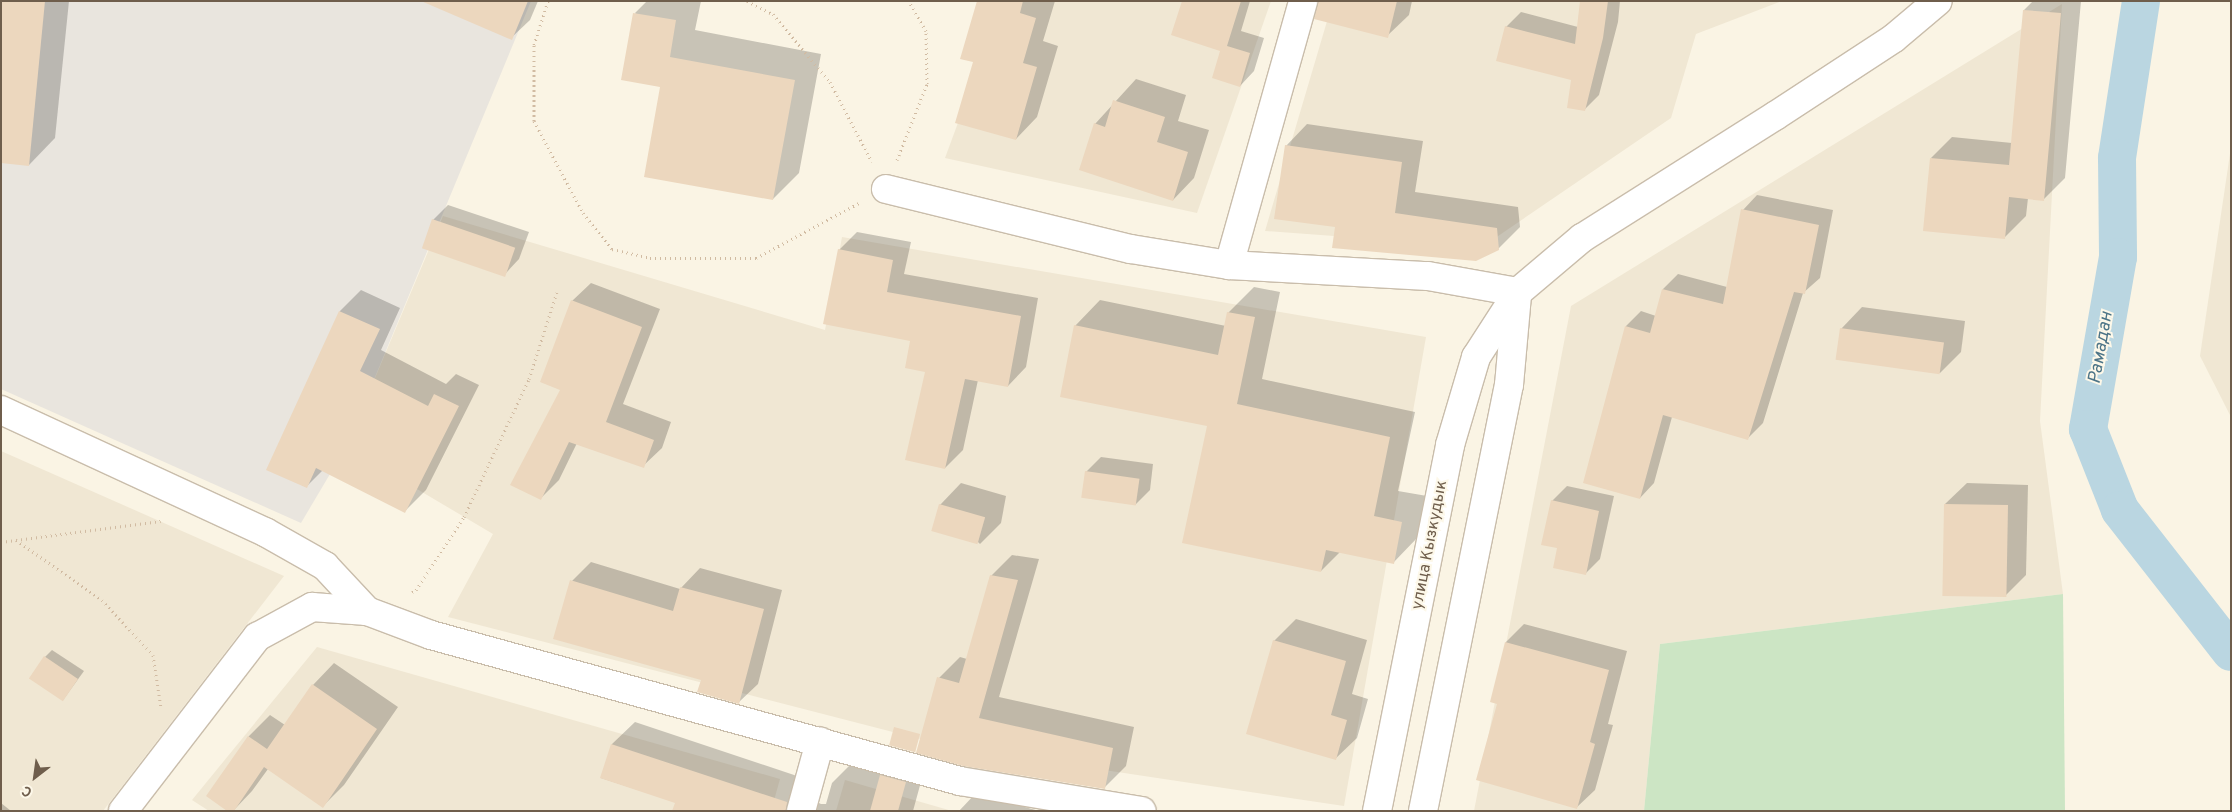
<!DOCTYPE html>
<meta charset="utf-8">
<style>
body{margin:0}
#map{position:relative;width:2232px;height:812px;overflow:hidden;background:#faf4e4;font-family:Overpass,sans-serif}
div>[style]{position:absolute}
.residential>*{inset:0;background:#f0e7d3}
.industrial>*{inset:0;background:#e9e5de}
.green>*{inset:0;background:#cce5c4}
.shadow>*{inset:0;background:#0003}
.canal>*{height:38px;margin:-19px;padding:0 19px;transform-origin:19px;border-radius:19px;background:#bad6e1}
.building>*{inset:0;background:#ecd7be;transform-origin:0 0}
.path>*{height:3px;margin-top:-1.5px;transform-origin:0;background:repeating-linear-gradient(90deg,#d1bba2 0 1px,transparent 0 5px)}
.roads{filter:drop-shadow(1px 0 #c9bdab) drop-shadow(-1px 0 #c9bdab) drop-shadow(0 1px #c9bdab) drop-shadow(0 -1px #c9bdab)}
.minor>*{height:28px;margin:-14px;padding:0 14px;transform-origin:14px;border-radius:14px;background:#fff}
span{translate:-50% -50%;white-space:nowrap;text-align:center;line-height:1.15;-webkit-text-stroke:4px #fdf8e9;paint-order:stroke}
.street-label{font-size:16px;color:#6f5e4c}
.water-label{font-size:18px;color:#4c7487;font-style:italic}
.frame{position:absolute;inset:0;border:2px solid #6f5e4c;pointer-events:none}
.north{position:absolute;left:10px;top:752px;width:50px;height:50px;-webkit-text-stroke:4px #fdf8e9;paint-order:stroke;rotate:210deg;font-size:14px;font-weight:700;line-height:20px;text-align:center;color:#6f5e4c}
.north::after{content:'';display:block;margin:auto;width:18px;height:22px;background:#6f5e4c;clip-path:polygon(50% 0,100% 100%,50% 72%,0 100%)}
</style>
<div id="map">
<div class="residential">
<div style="clip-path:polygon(1003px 1px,1271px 1px,1197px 213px,945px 158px)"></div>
<div style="clip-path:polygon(1333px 1px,1782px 1px,1696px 34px,1671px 118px,1482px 247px,1265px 231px)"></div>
<div style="clip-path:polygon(2062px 4px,2040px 421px,2063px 594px,1660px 644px,1644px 811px,1474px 811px,1571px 306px)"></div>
<div style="clip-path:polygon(2231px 147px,2231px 417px,2200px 356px)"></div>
<div style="clip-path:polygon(443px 216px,825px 330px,842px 237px,1426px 337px,1344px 806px,951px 747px,448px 617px,493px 534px,346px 447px)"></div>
<div style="clip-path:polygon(1px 451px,284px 576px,103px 811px,1px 811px)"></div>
<div style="clip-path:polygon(317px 647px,780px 779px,771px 811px,209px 811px,192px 800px)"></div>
<div style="clip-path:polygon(845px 780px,952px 811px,836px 811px)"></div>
</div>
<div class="industrial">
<div style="clip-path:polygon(1px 1px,531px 1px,346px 447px,301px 523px,1px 389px)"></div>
</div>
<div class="green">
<div style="clip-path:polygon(2063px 594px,2065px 811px,1644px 811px,1660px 644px)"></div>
</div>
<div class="shadow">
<div style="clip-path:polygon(1px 1px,69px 1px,55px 138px,29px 165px)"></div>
<div style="clip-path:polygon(450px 1px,538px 1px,530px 20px,511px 38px)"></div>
<div style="clip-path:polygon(647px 1px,701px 1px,695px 30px,821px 54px,799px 173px,773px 199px,635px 13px)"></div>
<div style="clip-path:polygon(979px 1px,1055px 1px,1043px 41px,1058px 46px,1037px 117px,1016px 139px,975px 62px)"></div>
<div style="clip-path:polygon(1183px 1px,1250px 1px,1241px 31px,1264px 38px,1254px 71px,1240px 86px,1222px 50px)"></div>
<div style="clip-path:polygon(1342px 1px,1412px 1px,1409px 15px,1387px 36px)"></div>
<div style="clip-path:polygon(1581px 1px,1620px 1px,1618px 22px,1599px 95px,1584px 110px,1572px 79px,1506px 27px,1521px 12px,1578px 27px)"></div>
<div style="clip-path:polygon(2033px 1px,2081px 1px,2065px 178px,2043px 200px,2028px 198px,2026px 216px,2004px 238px,1931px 158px,1952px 137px,2012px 143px,2024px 10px)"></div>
<div style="clip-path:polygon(1136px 79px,1186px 95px,1178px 121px,1209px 130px,1194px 178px,1173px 200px,1095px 124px)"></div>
<div style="clip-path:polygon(1307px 124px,1423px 141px,1415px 192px,1518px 207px,1520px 227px,1498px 249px,1336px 226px,1286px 146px)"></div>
<div style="clip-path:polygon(1757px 195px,1833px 210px,1820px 278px,1803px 293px,1763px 423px,1748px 438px,1672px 417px,1654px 483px,1640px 498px,1626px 326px,1641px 311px,1656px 316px,1663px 289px,1678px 274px,1727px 287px,1743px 210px)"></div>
<div style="clip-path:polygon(448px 205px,529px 232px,519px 259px,505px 274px,433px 220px)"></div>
<div style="clip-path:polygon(857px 232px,911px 242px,904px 274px,1038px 298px,1026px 367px,1008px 386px,978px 380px,963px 450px,945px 468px,926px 371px,911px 340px,839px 250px)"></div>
<div style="clip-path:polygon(591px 283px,660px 309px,623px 404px,671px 422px,662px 448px,643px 466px,577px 443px,559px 480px,541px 498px,562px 389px,572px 301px)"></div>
<div style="clip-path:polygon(1254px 287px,1280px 292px,1262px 379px,1415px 412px,1398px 491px,1427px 496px,1418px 537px,1393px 563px,1340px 552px,1321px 571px,1208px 425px,1075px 326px,1100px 300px,1226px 326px,1228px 313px)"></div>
<div style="clip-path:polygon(361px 290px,400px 308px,381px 350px,446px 384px,456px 374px,479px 385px,426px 490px,405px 511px,323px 470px,306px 487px,268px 469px,340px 311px)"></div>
<div style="clip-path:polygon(1862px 307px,1965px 321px,1961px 352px,1940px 373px,1841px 329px)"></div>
<div style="clip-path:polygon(1101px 457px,1153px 464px,1150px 490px,1135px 505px,1086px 472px)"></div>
<div style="clip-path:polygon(961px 483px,1006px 496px,1001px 523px,980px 544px,940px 505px)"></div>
<div style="clip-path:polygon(1967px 483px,2028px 485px,2026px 575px,2005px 596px,1945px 504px)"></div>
<div style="clip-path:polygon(1567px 486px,1614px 496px,1600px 559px,1585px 574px,1559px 547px,1552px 501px)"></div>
<div style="clip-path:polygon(1012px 555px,1039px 559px,999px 697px,1134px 727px,1126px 766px,1104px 788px,964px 764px,939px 678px,960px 657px,967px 659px,991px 576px)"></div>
<div style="clip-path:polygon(591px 562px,680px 589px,700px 568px,782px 590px,758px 684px,739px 702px,702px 679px,572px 581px)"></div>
<div style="clip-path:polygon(1296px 619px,1367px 640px,1352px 694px,1368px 699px,1357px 738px,1335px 759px,1274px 641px)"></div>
<div style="clip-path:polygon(1524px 624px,1627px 651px,1608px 724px,1613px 725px,1595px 790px,1576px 808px,1499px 703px,1506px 642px)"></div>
<div style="clip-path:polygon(52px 650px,84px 671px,63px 700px,45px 657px)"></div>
<div style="clip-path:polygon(334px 663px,398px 707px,344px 785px,323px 806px,268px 769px,252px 791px,233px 811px,208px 796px,249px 736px,270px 715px,285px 725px,313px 685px)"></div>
<div style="clip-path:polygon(635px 722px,809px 780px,813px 800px,821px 804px,826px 804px,832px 783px,854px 761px,922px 778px,913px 811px,673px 811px,676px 802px,601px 778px,612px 744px)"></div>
<div style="clip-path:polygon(976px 793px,1039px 811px,959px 811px)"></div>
<div style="clip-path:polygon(1px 803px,11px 811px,1px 811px)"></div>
</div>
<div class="canal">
<div style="left:2141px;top:1px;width:159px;rotate:98.7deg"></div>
<div style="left:2117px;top:158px;width:99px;rotate:89.4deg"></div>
<div style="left:2118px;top:257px;width:175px;rotate:99.9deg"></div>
<div style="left:2088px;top:429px;width:87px;rotate:68.4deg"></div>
<div style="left:2120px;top:510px;width:180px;rotate:52deg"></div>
</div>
<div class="building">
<div style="clip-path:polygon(1px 1px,45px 1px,29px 166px,1px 163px)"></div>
<div style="clip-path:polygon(421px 1px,528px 1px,512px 40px)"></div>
<div style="clip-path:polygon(977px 1px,1023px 1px,1020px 13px,1036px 18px,1023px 63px,1037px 67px,1016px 140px,955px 123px,973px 62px,960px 59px)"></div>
<div style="clip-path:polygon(1182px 1px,1241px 1px,1227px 46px,1250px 53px,1240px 87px,1212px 78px,1220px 51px,1171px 35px)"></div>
<div style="clip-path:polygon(1318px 1px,1397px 1px,1388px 38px,1314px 19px)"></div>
<div style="clip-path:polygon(1580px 1px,1608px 1px,1603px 38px,1585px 111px,1567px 108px,1571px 80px,1496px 61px,1505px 26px,1575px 44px)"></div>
<div style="clip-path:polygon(2023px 10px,2061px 13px,2044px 201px,2009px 197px,2005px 239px,1923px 231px,1930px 158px,2009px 165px)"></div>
<div style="clip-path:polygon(633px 13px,676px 20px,670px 57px,795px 80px,773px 200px,644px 177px,660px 87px,621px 80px)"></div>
<div style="clip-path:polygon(1113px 100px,1165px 117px,1157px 142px,1188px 152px,1173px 201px,1079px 170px,1094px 123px,1105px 127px)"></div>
<div style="clip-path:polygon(1285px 145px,1402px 162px,1395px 213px,1497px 228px,1499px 250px,1476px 261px,1332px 248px,1335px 227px,1274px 219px)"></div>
<div style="clip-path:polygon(1741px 209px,1819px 225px,1805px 294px,1794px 292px,1748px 440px,1663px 415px,1640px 499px,1583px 483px,1625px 326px,1650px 333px,1662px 289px,1723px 304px)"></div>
<div style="left:432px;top:219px;width:88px;height:31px;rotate:19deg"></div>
<div style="clip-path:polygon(838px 249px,893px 260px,887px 292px,1021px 316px,1008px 387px,965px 379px,945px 469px,905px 460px,925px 372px,905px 368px,910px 341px,823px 324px)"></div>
<div style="clip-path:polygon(571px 300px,642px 327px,606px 422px,654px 440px,644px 468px,569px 442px,541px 500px,510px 485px,560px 390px,540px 382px)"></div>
<div style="clip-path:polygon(339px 311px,380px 329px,360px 371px,428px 406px,434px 394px,459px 406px,405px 513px,316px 468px,307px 488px,266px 470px)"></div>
<div style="clip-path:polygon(1227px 312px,1255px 317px,1237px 404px,1390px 437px,1374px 516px,1402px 522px,1394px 564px,1326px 550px,1321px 572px,1182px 543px,1207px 426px,1060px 397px,1074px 325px,1218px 355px)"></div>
<div style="left:1840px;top:328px;width:105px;height:32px;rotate:8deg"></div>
<div style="left:1085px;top:471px;width:55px;height:27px;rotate:8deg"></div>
<div style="clip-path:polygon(1551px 500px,1599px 511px,1586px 575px,1553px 568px,1557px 548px,1541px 545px)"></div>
<div style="left:939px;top:504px;width:48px;height:28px;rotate:16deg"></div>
<div style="left:1944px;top:504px;width:64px;height:92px;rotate:1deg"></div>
<div style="clip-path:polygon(990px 575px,1018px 580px,979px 718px,1113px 748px,1105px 789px,963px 766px,916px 753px,937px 677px,959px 683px)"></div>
<div style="clip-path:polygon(570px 580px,673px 611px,680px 587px,764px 609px,739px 704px,697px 692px,701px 680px,553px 639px)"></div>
<div style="clip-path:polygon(1273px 640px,1346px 661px,1331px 715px,1347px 720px,1336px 760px,1246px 734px)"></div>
<div style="clip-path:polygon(1505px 642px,1609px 670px,1590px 742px,1595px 744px,1577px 809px,1476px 780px,1497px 704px,1490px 702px)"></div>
<div style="left:44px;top:656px;width:41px;height:27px;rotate:34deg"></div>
<div style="clip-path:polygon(312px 684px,377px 729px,323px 808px,264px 767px,234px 811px,227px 811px,206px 796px,248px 736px,267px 749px)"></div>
<div style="left:894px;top:727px;width:27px;height:19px;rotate:15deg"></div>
<div style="clip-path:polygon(611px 744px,787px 802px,786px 811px,672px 811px,675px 803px,600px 778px)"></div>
<div style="clip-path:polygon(880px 775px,906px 782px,898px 811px,870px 811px)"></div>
</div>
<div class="path">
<div style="left:548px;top:1px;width:46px;rotate:107.7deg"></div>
<div style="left:534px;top:45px;width:76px;rotate:90deg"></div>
<div style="left:534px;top:121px;width:104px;rotate:62deg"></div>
<div style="left:583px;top:213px;width:46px;rotate:51.1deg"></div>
<div style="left:612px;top:249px;width:39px;rotate:13deg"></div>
<div style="left:650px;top:258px;width:106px"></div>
<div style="left:756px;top:258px;width:117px;rotate:-28.1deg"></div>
<div style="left:747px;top:1px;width:29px;rotate:27deg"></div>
<div style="left:773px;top:14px;width:89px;rotate:50deg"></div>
<div style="left:830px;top:82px;width:90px;rotate:62.3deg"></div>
<div style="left:897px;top:160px;width:82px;rotate:-68.5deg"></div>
<div style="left:927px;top:84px;width:53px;rotate:-91.1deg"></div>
<div style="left:926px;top:31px;width:34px;rotate:-120deg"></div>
<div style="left:16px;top:540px;width:105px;rotate:34.9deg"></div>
<div style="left:102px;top:600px;width:75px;rotate:47.2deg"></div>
<div style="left:153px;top:655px;width:54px;rotate:81.4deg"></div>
<div style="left:1px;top:542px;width:161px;rotate:-7.5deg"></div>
<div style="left:412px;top:592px;width:4px;rotate:-27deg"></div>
<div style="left:416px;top:590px;width:87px;rotate:-56.7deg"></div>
<div style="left:464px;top:517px;width:153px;rotate:-64.8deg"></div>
<div style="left:529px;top:379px;width:91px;rotate:-72.2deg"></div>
</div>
<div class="roads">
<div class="minor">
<div style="left:886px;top:189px;width:252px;rotate:13.8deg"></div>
<div style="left:1131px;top:249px;width:99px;rotate:9.3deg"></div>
<div style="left:1229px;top:265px;width:199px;rotate:3.2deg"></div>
<div style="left:1428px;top:276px;width:91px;rotate:10.1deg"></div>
<div style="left:1229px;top:265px;width:274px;rotate:-74.3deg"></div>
<div style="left:1px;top:410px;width:291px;rotate:24.8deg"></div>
<div style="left:265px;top:532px;width:69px;rotate:29.5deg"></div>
<div style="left:325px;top:566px;width:62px;rotate:47deg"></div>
<div style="left:123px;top:811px;width:220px;rotate:-52.4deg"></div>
<div style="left:257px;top:637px;width:63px;rotate:-28.6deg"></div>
<div style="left:312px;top:607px;width:55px;rotate:4.2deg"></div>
<div style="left:367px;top:611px;width:68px;rotate:20.6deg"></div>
<div style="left:431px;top:635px;width:549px;rotate:15.43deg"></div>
<div style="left:960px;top:781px;width:184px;rotate:9.4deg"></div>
<div style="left:801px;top:811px;width:72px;rotate:-74.6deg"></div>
<div style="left:1377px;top:811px;width:373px;rotate:-78.7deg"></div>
<div style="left:1450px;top:445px;width:92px;rotate:-73.5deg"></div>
<div style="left:1476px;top:357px;width:77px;rotate:-57.1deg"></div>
<div style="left:1518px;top:292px;width:84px;rotate:-40.2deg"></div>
<div style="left:1582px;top:238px;width:228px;rotate:-32.3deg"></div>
<div style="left:1775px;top:116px;width:142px;rotate:-33.2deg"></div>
<div style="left:1894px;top:38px;width:57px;rotate:-40.1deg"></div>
<div style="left:1423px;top:811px;width:435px;rotate:-78.6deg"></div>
<div style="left:1509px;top:385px;width:89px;rotate:-84.9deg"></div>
</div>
</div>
<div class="street-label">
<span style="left:1430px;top:545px;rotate:-79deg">улица Кызкудык</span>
</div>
<div class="water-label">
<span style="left:2102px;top:348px;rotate:-80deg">Рамадан</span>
</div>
<div class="frame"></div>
<div class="north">С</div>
</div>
